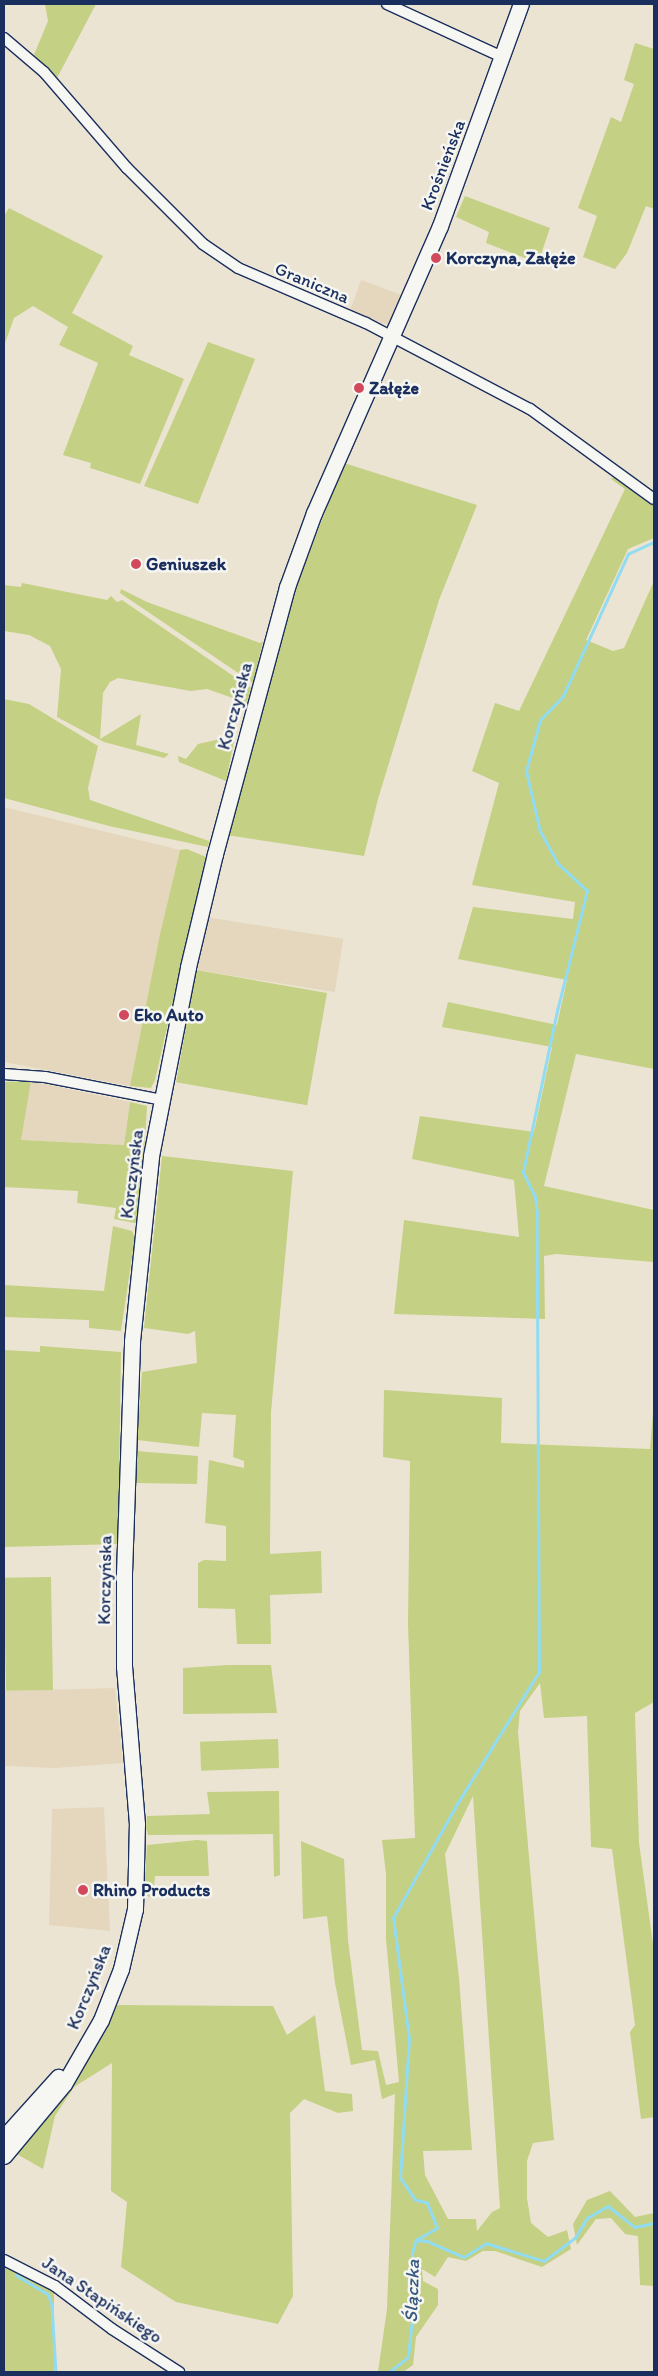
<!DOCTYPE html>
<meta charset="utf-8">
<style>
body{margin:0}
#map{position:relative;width:658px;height:2376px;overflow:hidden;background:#ece4d3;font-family:Itim,sans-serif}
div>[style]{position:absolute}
.built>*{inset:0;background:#e5d7bd;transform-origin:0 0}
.green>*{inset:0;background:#c4d083;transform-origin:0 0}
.stream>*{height:2.5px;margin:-1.25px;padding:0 1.25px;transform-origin:1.25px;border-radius:1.25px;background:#91dcf2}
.roads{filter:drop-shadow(1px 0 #1b2f5e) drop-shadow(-1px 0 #1b2f5e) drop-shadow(0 1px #1b2f5e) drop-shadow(0 -1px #1b2f5e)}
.minor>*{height:10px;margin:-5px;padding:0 5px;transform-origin:5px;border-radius:5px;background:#f6f6f2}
.secondary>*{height:15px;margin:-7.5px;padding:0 7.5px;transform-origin:7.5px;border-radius:7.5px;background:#f6f6f2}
.dots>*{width:14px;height:14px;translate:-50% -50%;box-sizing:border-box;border:2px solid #f6f6f2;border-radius:50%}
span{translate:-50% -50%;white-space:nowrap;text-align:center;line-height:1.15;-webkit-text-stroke:5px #f6f6f2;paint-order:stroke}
.street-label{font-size:18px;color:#1b2f5e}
.poi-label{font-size:18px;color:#1b2f5e;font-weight:700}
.left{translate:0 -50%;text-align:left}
.water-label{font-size:19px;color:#385a83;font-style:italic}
.frame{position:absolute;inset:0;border:5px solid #1b2f5e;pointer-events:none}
</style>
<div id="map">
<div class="built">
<div style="left:361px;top:280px;width:45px;height:33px;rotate:20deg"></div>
<div style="clip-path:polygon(4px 807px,180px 850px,160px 934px,130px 1086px,4px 1062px)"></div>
<div style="left:206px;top:917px;width:139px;height:54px;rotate:9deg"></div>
<div style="clip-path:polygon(31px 1081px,130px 1102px,124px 1145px,20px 1140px)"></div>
<div style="clip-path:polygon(4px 1653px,5px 1691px,115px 1688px,123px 1763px,56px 1768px,4px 1766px)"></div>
<div style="clip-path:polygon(104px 1807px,110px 1931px,49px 1925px,52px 1809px)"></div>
</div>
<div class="green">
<div style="clip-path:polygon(45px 4px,96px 4px,57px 78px,33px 57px,48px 21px)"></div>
<div style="clip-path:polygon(635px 43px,654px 49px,654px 209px,646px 206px,627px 253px,615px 269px,583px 257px,597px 216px,578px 208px,611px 117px,621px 122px,634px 84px,624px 80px)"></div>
<div style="clip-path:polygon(465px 196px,550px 228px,538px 263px,486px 243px,489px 232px,456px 217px)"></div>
<div style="clip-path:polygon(9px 208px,103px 256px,72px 313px,133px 346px,129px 355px,184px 379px,140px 484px,90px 468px,91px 463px,63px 455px,98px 363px,59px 345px,68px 327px,33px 306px,14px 318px,4px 346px,4px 216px)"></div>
<div style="clip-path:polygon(208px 342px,255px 359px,198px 504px,144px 486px)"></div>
<div style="clip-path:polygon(344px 463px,477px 505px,439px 600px,378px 799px,364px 856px,227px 835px,286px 613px)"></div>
<div style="clip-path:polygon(616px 475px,654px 504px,654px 538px,628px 549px,586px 640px,613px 651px,624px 648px,654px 581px,654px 1069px,576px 1054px,544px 1186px,654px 1210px,654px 1262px,556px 1254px,544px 1256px,545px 1319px,394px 1314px,404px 1220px,519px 1237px,514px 1180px,412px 1159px,420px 1116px,534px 1132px,552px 1047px,442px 1027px,448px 1002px,557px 1025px,567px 980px,458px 959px,473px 907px,573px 919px,575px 902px,472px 885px,499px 783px,472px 771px,495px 703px,519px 711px,625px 489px,611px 479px)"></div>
<div style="clip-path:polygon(22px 583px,107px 600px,111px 596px,117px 602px,122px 600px,251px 688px,247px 703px,207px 689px,191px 691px,118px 678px,110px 682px,103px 693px,100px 739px,141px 714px,136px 745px,169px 754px,164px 758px,104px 742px,57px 717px,61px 669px,50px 646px,29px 635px,4px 631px,4px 585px,21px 587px)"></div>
<div style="clip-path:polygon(121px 589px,147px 602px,260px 643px,263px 641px,253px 683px,120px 593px)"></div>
<div style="clip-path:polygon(4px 699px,29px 704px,98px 746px,88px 788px,90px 800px,209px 841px,208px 847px,109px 826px,4px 798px)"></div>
<div style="clip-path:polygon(216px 740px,234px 741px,226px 781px,179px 762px,178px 756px,186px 759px,198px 744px)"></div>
<div style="clip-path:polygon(187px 849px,206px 857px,155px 1080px,151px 1088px,130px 1086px,160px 934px,180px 850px)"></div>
<div style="left:196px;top:970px;width:133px;height:114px;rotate:10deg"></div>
<div style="clip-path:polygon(31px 1081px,21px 1140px,124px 1145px,130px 1102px,147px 1106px,140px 1224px,114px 1219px,116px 1208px,77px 1203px,78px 1191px,4px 1187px,4px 1082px)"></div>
<div style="clip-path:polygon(162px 1156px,293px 1171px,271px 1412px,270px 1554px,321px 1551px,322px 1593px,270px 1595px,271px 1644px,237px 1644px,235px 1609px,198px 1608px,198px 1563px,204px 1560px,226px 1561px,226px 1526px,205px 1523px,209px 1460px,244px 1468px,244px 1461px,233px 1457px,236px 1415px,202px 1413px,199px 1447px,137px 1440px,142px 1372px,197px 1363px,195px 1331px,188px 1334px,144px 1328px)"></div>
<div style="clip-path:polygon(113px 1226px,132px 1231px,135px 1237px,121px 1331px,89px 1328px,89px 1320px,4px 1317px,4px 1285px,104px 1291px)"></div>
<div style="clip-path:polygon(40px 1346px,121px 1352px,118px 1544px,4px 1547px,4px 1350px,40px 1352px)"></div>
<div style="clip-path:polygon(evenodd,384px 1390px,502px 1398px,501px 1443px,650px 1449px,654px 1400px,654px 1702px,635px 1713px,639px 1843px,654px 1951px,654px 2117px,641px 2119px,630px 2032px,635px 2025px,612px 1849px,591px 1847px,587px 1716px,544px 1718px,540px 1683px,520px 1711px,518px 1732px,554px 2140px,533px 2143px,527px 2161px,527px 2198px,531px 2223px,548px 2237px,567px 2230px,571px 2249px,542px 2267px,495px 2251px,483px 2251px,466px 2261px,448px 2257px,435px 2277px,422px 2269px,423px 2281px,438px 2289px,438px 2305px,416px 2337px,413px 2365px,403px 2372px,378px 2372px,387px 2309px,395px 2094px,382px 2099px,375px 2060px,351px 2065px,335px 1983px,327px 1916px,303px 1919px,301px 1841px,344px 1859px,348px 1940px,362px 2050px,378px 2051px,386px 2085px,399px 2082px,386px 1939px,386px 1874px,382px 1840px,415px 1838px,408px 1624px,410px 1461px,383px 1457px,384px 1390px,473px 1796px,500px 2208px,492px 2212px,477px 2231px,476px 2219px,448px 2219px,425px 2175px,423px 2151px,472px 2150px,459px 1978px,445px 1854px,473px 1796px)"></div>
<div style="clip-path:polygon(136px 1451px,198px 1456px,197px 1484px,136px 1483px)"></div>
<div style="left:51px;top:1577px;width:113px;height:47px;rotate:89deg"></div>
<div style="clip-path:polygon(228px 1665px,271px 1665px,277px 1713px,183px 1714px,183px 1668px)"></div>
<div style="left:278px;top:1739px;width:29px;height:78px;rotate:88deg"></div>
<div style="clip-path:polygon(279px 1791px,280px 1875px,274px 1877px,273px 1834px,148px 1835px,146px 1828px,147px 1816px,210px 1814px,207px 1792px)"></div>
<div style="clip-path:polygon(197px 1840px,207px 1841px,209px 1876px,155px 1876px,153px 1899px,144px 1894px,147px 1845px)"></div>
<div style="clip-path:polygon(117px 2005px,273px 2006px,287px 2035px,315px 2015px,325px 2091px,352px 2094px,353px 2111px,338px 2113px,304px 2099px,290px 2113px,293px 2296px,278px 2324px,176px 2302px,121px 2267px,127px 2202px,111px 2191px,112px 2063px,74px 2087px,55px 2116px,43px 2169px,15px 2153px,73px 2084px,107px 2029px)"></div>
<div style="clip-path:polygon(610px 2191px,635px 2217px,654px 2213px,654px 2286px,640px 2285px,638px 2236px,625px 2234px,611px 2218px,596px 2219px,577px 2245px,573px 2224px,587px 2200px)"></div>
<div style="clip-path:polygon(4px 2266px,54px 2292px,54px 2372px,4px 2372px)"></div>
</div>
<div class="stream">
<div style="left:416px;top:2240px;width:24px;rotate:-30deg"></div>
<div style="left:437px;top:2228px;width:27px;rotate:-112deg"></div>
<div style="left:427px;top:2203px;width:12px;rotate:-166deg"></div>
<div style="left:415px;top:2200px;width:27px;rotate:-124deg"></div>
<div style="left:400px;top:2178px;width:139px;rotate:-86.3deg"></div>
<div style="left:409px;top:2039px;width:122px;rotate:-97.5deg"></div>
<div style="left:393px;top:1918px;width:131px;rotate:-60.7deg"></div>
<div style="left:457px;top:1804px;width:155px;rotate:-58.2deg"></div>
<div style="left:539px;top:1672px;width:458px;rotate:-90.3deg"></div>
<div style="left:537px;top:1214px;width:17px;rotate:-97deg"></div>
<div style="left:535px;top:1197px;width:28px;rotate:-116deg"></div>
<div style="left:523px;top:1172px;width:165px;rotate:-78.1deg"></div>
<div style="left:557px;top:1011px;width:124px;rotate:-76deg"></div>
<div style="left:587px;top:891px;width:40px;rotate:-137deg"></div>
<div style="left:558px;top:864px;width:37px;rotate:-119deg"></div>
<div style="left:540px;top:832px;width:63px;rotate:-102.9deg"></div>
<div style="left:526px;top:771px;width:53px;rotate:-74.6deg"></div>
<div style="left:540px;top:720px;width:33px;rotate:-46deg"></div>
<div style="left:563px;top:696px;width:156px;rotate:-65.4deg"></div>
<div style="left:628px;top:554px;width:29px;rotate:-25deg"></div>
<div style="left:16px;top:2275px;width:37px;rotate:31deg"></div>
<div style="left:48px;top:2294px;width:12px;rotate:70deg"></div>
<div style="left:52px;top:2305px;width:67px;rotate:86.6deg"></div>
<div style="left:389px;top:2372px;width:24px;rotate:-38deg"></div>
<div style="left:408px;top:2357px;width:56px;rotate:-83.9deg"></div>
<div style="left:414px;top:2301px;width:48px;rotate:-92.4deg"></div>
<div style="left:412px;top:2253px;width:14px;rotate:-73deg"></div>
<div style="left:416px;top:2240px;width:11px;rotate:5deg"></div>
<div style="left:427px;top:2241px;width:40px;rotate:23.4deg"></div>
<div style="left:464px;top:2257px;width:26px;rotate:-32deg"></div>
<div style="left:486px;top:2243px;width:61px;rotate:17.2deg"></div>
<div style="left:544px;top:2261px;width:39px;rotate:-37deg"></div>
<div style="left:575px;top:2238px;width:23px;rotate:-59deg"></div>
<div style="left:587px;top:2218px;width:24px;rotate:-30deg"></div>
<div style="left:608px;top:2206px;width:34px;rotate:38deg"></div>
<div style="left:635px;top:2227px;width:19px;rotate:-12deg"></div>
</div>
<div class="roads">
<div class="minor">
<div style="left:387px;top:4px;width:127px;rotate:24.7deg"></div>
<div style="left:4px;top:38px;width:52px;rotate:40.4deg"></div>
<div style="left:44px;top:72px;width:127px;rotate:49.2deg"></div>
<div style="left:127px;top:168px;width:107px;rotate:45deg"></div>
<div style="left:203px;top:244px;width:42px;rotate:34.4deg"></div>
<div style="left:238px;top:268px;width:139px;rotate:23.3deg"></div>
<div style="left:366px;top:323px;width:185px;rotate:27.7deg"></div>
<div style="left:530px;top:409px;width:153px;rotate:36deg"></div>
<div style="left:4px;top:1074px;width:41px;rotate:4.2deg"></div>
<div style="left:45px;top:1077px;width:119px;rotate:11.1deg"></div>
<div style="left:4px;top:2260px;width:57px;rotate:27deg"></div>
<div style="left:55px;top:2286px;width:71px;rotate:37deg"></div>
<div style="left:112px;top:2329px;width:80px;rotate:32.7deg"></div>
</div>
<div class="secondary">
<div style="left:4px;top:2137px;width:81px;rotate:-48deg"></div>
<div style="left:4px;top:2156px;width:94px;rotate:-50.2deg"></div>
<div style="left:64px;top:2084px;width:74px;rotate:-60deg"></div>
<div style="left:101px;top:2020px;width:55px;rotate:-68.6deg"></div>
<div style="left:121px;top:1969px;width:62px;rotate:-76.9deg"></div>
<div style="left:135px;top:1909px;width:85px;rotate:-88.7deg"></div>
<div style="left:137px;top:1824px;width:158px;rotate:-94.7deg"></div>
<div style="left:124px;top:1667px;width:94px;rotate:-90deg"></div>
<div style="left:124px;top:1573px;width:232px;rotate:-88deg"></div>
<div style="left:132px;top:1341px;width:186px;rotate:-84.1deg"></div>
<div style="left:151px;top:1156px;width:193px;rotate:-78.9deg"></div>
<div style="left:188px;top:967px;width:116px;rotate:-76.6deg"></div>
<div style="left:215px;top:854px;width:277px;rotate:-74.9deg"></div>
<div style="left:287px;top:587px;width:79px;rotate:-70deg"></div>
<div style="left:314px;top:513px;width:313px;rotate:-66.3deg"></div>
<div style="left:440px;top:226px;width:236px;rotate:-70deg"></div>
</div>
</div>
<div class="dots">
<div style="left:436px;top:258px;background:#d1495b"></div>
<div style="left:359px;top:388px;background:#d1495b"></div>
<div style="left:136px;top:564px;background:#d1495b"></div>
<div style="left:124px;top:1015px;background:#d1495b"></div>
<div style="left:83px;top:1890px;background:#d1495b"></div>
</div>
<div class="street-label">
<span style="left:443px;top:165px;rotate:-69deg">Krośnieńska</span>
<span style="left:312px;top:283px;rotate:23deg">Graniczna</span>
<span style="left:235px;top:706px;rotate:-75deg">Korczyńska</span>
<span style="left:132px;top:1174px;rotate:-83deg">Korczyńska</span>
<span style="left:105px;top:1580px;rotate:-89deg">Korczyńska</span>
<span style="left:89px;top:1987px;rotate:-68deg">Korczyńska</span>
<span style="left:102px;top:2300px;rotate:34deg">Jana Stapińskiego</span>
</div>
<div class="poi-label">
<span class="left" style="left:446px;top:258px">Korczyna, Załęże</span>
<span class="left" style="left:369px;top:388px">Załęże</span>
<span class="left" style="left:146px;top:564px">Geniuszek</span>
<span class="left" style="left:134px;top:1015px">Eko Auto</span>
<span class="left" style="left:93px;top:1890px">Rhino Products</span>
</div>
<div class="water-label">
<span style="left:412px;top:2291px;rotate:-88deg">Ślączka</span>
</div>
<div class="frame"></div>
</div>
